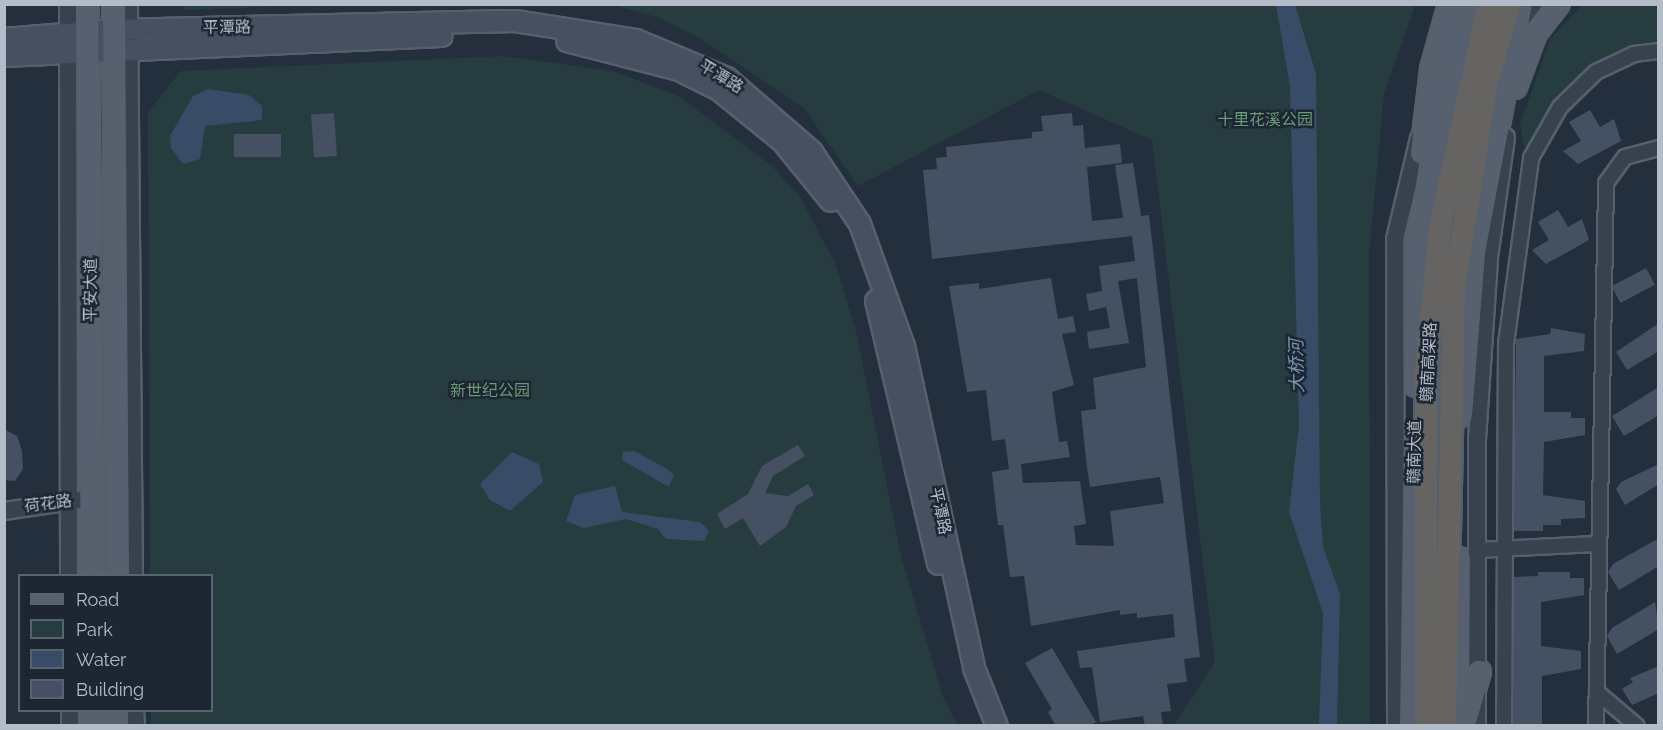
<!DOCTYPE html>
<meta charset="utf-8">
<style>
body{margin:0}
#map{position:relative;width:1663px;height:730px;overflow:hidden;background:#242f3e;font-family:Raleway,"Noto Sans SC",sans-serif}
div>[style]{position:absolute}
.green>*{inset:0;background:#263c3f}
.water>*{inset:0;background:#394c67}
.building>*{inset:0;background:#455162;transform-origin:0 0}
.roads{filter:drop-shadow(2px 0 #565f6c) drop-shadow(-2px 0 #565f6c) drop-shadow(0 2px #565f6c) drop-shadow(0 -2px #565f6c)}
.minor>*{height:14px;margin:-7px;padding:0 7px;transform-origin:7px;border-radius:7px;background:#38414e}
.tertiary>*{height:16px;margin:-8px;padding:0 8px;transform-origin:8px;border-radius:8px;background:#38414e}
.secondary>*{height:20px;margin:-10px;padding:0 10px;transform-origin:10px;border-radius:10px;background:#465061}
.primary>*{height:22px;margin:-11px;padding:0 11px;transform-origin:11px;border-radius:11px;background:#56606e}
.trunk>*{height:22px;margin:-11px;padding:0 11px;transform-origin:11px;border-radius:11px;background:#656462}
span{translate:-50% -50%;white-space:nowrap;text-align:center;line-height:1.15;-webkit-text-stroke:5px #1d2633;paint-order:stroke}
.street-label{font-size:16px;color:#b4bcc9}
.park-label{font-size:16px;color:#6b9a76}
.water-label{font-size:18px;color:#7c92b1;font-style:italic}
.frame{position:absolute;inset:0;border:6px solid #b4bcc9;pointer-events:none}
.legend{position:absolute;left:18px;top:574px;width:195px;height:138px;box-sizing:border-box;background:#1d2633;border:2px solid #59626f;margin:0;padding:8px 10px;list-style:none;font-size:18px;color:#b4bcc9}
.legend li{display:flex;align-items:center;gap:12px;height:30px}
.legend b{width:30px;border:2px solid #59626f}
</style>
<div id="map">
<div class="green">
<div style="clip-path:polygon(180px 5px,313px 5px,186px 10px)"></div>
<div style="clip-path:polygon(613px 5px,1415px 5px,1384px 94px,1369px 255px,1370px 725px,1174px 725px,1215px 662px,1152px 140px,1039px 90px,858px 186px,804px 108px,701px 39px,657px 17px)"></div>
<div style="clip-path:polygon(1582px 5px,1658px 5px,1658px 46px,1637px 44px,1605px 60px,1561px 96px,1525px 150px,1520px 124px,1550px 39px)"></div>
<div style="clip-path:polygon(502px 56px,613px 71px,680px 97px,772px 166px,800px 197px,835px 263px,856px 330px,901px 556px,943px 697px,958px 725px,151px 725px,151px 711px,212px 710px,212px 576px,150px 575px,148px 112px,181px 71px)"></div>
</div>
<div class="water">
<div style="clip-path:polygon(1276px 5px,1295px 5px,1316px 74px,1320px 504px,1323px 547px,1340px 594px,1337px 725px,1319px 725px,1323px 613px,1289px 512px,1299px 425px,1290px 86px)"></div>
<div style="clip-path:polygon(208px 89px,249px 95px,262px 106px,262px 120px,205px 126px,200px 159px,183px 164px,171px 148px,170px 136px,193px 96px)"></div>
<div style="clip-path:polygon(634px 451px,667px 469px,674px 475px,669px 487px,622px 460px,623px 452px)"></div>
<div style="clip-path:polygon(512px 452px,539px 464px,543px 482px,510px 511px,490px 500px,480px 484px)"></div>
<div style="clip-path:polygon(615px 486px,622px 512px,700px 522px,709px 531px,704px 541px,666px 539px,658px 529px,626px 519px,584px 528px,566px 521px,575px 495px)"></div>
</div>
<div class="building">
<div style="clip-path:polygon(1590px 110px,1600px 127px,1614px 119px,1621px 141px,1578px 164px,1563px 151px,1581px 141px,1569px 122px)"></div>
<div style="left:334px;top:113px;width:43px;height:23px;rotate:86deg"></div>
<div style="clip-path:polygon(1072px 113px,1073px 126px,1083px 125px,1085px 148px,1120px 144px,1122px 163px,1087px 167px,1092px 221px,1123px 218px,1115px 165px,1133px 163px,1141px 216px,1149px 215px,1200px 657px,1184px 659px,1187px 682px,1167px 684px,1171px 711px,1161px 712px,1163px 726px,1145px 726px,1143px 716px,1100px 722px,1092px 667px,1080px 668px,1077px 651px,1175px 637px,1173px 614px,1137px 618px,1137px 613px,1120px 615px,1120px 610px,1031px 626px,1024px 576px,1010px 577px,1003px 525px,998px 525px,992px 472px,1009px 469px,1005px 439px,992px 441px,986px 390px,967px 392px,949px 286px,979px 283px,979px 289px,1051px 278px,1058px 319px,1073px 316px,1076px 332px,1062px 334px,1074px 385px,1052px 392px,1059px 442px,1067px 441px,1070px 457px,1021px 464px,1023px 483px,1080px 481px,1086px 524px,1074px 526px,1076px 545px,1114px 546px,1110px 511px,1164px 503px,1160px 477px,1090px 487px,1087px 468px,1081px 411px,1096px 409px,1093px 378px,1146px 367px,1137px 278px,1118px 281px,1129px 343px,1089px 349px,1087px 332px,1110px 328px,1106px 307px,1089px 311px,1086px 294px,1102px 291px,1099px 266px,1135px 261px,1132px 236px,932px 259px,923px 170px,937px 169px,936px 158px,947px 157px,946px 147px,1032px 138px,1032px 132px,1043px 131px,1041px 116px)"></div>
<div style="left:281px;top:134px;width:23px;height:47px;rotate:90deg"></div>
<div style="clip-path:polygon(1558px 210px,1568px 227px,1582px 219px,1589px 240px,1546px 264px,1532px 250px,1549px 240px,1538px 222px)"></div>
<div style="left:1646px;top:268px;width:19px;height:39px;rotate:62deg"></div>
<div style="clip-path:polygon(1659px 323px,1659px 351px,1627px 370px,1616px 352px)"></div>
<div style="clip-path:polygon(1551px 328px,1585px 334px,1584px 351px,1544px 356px,1544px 412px,1571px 412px,1571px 418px,1585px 418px,1585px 435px,1544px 442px,1543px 495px,1585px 501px,1585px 518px,1561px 519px,1561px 525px,1543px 525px,1543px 531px,1514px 531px,1516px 339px,1550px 334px)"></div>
<div style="clip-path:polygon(1659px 387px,1659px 415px,1624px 436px,1612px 416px)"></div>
<div style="clip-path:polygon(4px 429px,17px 436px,22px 451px,23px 469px,15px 481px,4px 480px)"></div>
<div style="clip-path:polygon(798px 445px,805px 456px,773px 476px,765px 493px,788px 496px,808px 484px,814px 495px,796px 506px,786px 527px,760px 546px,743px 518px,725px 529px,717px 514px,748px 494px,762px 466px)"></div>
<div style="clip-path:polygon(1659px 464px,1659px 484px,1625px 505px,1616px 489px,1621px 482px)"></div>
<div style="clip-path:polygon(1659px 538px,1659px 566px,1619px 590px,1608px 572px,1613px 564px)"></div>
<div style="clip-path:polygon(1538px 572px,1570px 572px,1570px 578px,1584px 578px,1584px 595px,1541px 602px,1541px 646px,1581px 651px,1581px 669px,1542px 676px,1542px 726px,1513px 726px,1514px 577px,1538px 576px)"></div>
<div style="clip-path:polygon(1655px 602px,1659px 629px,1617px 654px,1607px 636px,1612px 628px)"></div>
<div style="clip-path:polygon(1052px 648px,1096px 722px,1090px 726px,1056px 726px,1048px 712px,1052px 709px,1025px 663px)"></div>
<div style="clip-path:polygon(1659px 666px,1659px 693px,1632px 705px,1622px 689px,1633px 682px,1630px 678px)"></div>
</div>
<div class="roads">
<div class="minor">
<div style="left:1479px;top:550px;width:120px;rotate:-2.9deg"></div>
<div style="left:1597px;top:692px;width:52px;rotate:40.4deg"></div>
<div style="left:1504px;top:726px;width:382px;rotate:-89.7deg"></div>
<div style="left:1506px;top:344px;width:188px;rotate:-82.3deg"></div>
<div style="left:1531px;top:158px;width:59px;rotate:-60.4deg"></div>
<div style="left:1560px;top:107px;width:50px;rotate:-44.2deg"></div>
<div style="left:1596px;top:72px;width:42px;rotate:-25.3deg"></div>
<div style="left:1634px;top:54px;width:24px;rotate:-7deg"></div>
<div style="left:1596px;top:726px;width:543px;rotate:-88.94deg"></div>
<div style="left:1606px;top:183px;width:32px;rotate:-54deg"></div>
<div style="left:1625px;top:157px;width:34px;rotate:-15deg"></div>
</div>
<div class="tertiary">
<div style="left:68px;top:4px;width:572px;rotate:89.9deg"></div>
<div style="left:129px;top:4px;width:572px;rotate:89.5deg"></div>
<div style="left:1526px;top:32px;width:29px;rotate:-76deg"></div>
<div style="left:4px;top:511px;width:76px;rotate:-8.3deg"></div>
<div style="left:70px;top:710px;width:16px;rotate:90deg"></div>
<div style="left:135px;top:710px;width:16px;rotate:86deg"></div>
<div style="left:1396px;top:726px;width:487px;rotate:-90.1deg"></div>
<div style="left:1395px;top:239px;width:104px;rotate:-76.6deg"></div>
<div style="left:1477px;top:726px;width:286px;rotate:-90deg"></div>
<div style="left:1477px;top:440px;width:183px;rotate:-86.2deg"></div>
<div style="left:1489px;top:257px;width:121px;rotate:-81.9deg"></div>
</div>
<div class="secondary">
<div style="left:4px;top:39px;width:110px;rotate:-4.7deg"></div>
<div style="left:114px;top:30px;width:401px;rotate:-1.3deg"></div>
<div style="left:515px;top:21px;width:122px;rotate:8.9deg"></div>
<div style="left:636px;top:40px;width:99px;rotate:22.7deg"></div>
<div style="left:727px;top:78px;width:113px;rotate:41deg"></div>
<div style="left:812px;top:152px;width:87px;rotate:56.3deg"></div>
<div style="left:860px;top:224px;width:130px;rotate:70.2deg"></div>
<div style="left:904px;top:346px;width:330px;rotate:77.7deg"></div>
<div style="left:974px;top:668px;width:62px;rotate:68.4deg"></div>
<div style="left:567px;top:41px;width:116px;rotate:14.5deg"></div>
<div style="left:679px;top:70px;width:45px;rotate:26.6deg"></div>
<div style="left:719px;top:90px;width:81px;rotate:39deg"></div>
<div style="left:782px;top:141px;width:77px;rotate:50.8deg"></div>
<div style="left:4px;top:56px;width:438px;rotate:-2.6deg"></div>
<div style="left:876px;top:301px;width:270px;rotate:76.7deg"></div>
</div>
<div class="primary">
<div style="left:87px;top:4px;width:572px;rotate:89.5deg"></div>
<div style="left:114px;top:4px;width:572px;rotate:89.6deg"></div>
<div style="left:1515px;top:87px;width:58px;rotate:-69.7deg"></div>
<div style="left:1535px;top:33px;width:37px;rotate:-52deg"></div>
<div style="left:1422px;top:153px;width:85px;rotate:-83.2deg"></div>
<div style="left:1432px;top:69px;width:67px;rotate:-74.5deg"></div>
<div style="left:1416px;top:385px;width:137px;rotate:-89.2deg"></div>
<div style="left:1418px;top:248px;width:90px;rotate:-81.7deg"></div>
<div style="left:1431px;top:159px;width:160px;rotate:-75.2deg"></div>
<div style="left:1461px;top:415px;width:164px;rotate:-85.4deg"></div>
<div style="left:1474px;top:252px;width:252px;rotate:-79.3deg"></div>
<div style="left:1466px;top:718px;width:48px;rotate:-74.2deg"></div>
<div style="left:92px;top:726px;width:16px;rotate:-90deg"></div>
<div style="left:117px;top:726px;width:16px;rotate:-90deg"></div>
<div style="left:1411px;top:726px;width:278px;rotate:-89.2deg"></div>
<div style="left:1458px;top:726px;width:167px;rotate:-89.7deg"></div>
</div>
<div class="trunk">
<div style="left:1426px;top:726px;width:352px;rotate:-90deg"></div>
<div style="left:1426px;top:374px;width:149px;rotate:-84.6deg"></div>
<div style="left:1440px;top:226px;width:227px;rotate:-77.6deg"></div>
<div style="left:1445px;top:726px;width:438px;rotate:-88.8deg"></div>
<div style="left:1454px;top:288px;width:203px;rotate:-80.9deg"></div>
<div style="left:1486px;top:88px;width:87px;rotate:-74.7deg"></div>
</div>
</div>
<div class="street-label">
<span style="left:227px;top:28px;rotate:-1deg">平潭路</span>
<span style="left:721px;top:77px;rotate:31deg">平潭路</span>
<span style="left:91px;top:290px;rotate:-90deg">平安大道</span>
<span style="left:1429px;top:362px;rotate:-87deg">赣南高架路</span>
<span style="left:1415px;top:452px;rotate:-89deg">赣南大道</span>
<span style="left:48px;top:504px;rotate:-7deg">荷花路</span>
<span style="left:940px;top:511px;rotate:78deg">平潭路</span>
</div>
<div class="park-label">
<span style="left:1265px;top:120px">十里花溪公园</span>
<span style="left:490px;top:391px">新世纪公园</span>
</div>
<div class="water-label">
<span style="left:1297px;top:366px;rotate:-91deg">大桥河</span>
</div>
<div class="frame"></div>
<ul class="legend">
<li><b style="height:8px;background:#56606e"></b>Road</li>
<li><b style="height:16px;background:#263c3f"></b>Park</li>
<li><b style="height:16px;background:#394c67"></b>Water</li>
<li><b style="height:16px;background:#455162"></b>Building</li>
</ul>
</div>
